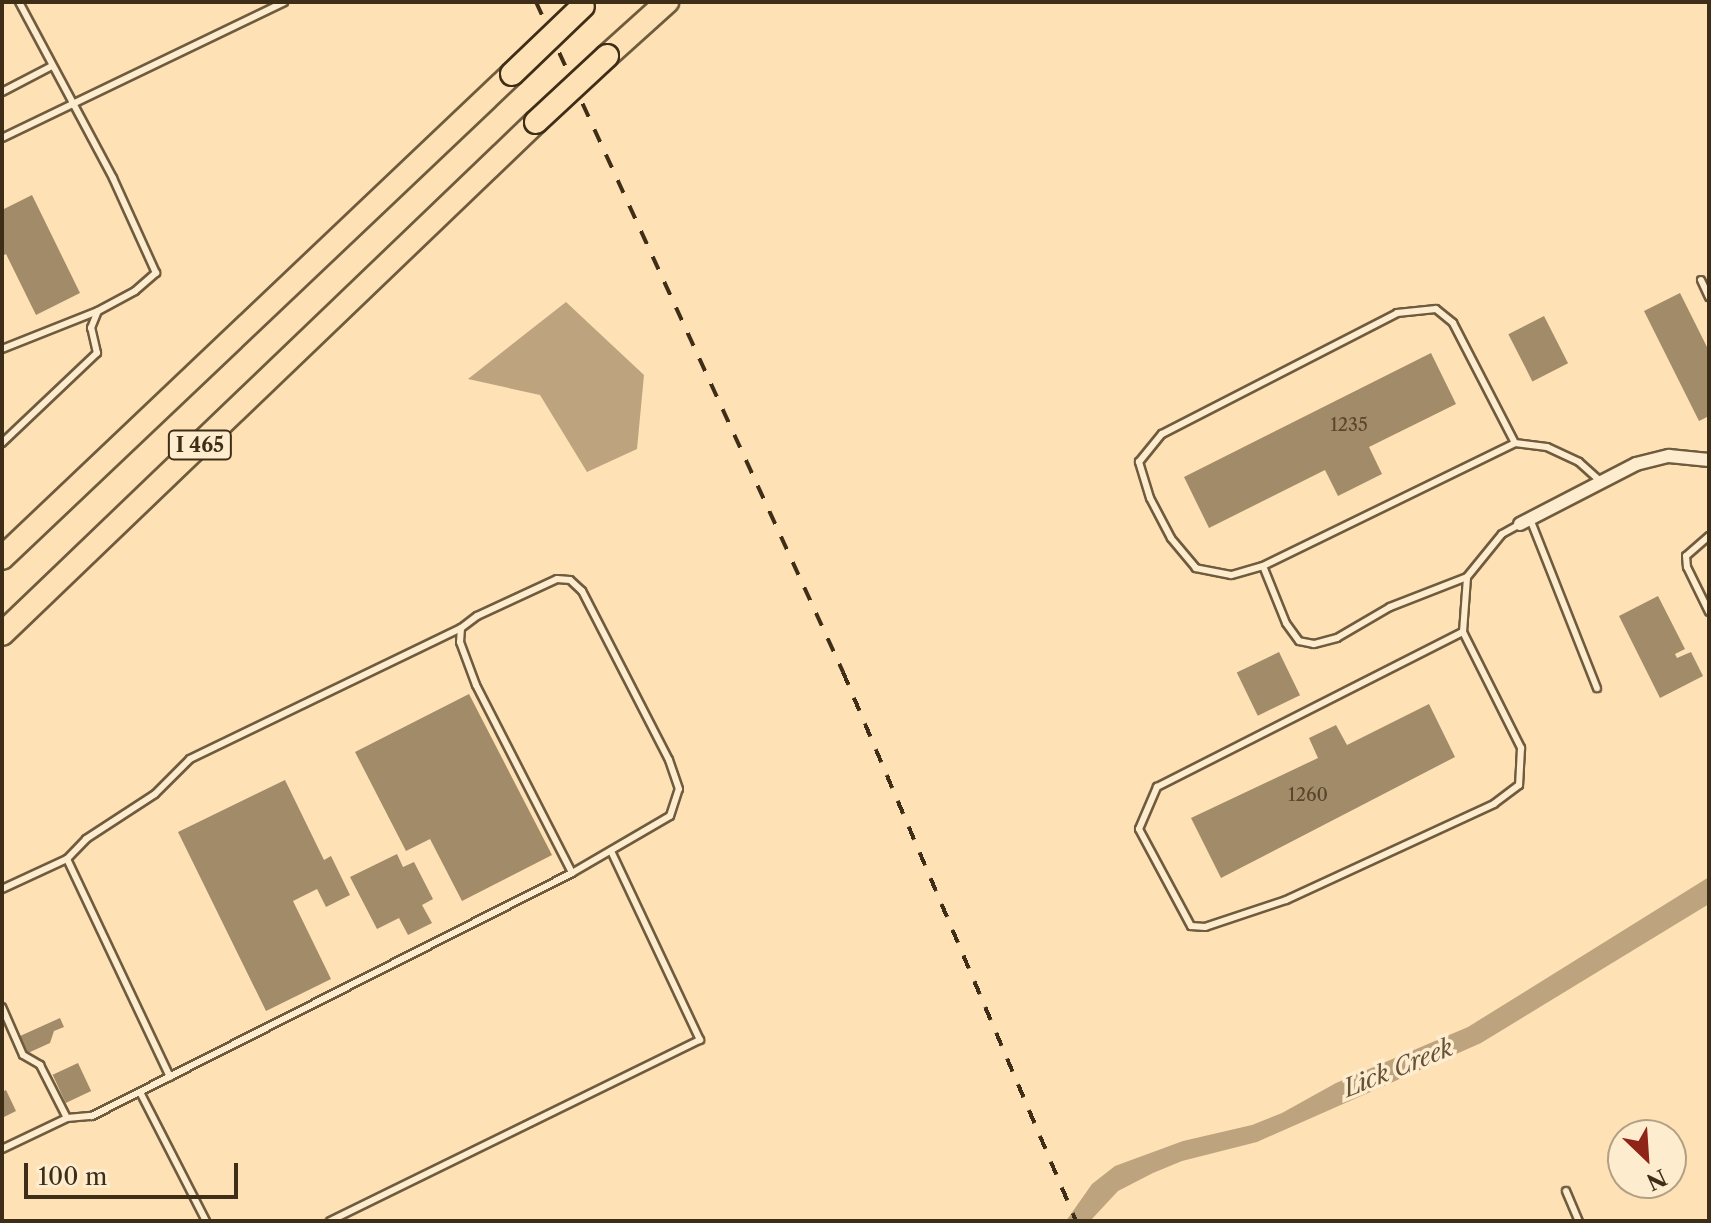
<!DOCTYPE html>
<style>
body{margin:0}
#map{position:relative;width:1711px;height:1223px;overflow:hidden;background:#fee1b5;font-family:"Libre Caslon Text",serif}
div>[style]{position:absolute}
.water>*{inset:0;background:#bda47f}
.building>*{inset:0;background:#a28b69;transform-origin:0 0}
.roads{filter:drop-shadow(2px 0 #6f5b3e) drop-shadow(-2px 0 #6f5b3e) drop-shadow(0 2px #6f5b3e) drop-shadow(0 -2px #6f5b3e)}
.service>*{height:6px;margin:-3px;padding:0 3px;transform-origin:3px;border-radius:3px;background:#feeccf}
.minor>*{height:12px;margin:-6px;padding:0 6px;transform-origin:6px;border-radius:6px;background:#feeccf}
.motorway>*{height:22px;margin:-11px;padding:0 11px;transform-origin:11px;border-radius:11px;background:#fee1b5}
.rail>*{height:4px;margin-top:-2px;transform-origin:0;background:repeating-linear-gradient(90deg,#3f2e17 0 14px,transparent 0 28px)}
.bridges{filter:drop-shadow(2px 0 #3f2e17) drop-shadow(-2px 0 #3f2e17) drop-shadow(0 2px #3f2e17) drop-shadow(0 -2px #3f2e17)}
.motorway-bridge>*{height:22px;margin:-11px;padding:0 11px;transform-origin:11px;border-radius:11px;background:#fee1b5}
span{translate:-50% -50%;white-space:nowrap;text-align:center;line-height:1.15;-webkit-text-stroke:7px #feeccf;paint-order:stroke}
.number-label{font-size:18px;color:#58452c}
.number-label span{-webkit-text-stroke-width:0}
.shield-label span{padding:2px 6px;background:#feeccf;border:2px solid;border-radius:6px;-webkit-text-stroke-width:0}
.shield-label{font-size:20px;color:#3f2e17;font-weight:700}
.water-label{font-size:24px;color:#655136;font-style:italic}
.frame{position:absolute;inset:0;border:4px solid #3f2e17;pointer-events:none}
.north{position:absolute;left:1607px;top:1119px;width:80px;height:80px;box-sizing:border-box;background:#feeccf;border:2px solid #b2a085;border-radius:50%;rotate:155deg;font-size:22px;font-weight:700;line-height:32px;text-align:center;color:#3f2e17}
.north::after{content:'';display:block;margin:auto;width:28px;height:36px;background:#8f2418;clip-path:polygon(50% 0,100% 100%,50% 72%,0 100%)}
.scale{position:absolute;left:24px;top:1163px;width:214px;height:36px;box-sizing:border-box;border:4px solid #3f2e17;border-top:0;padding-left:10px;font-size:24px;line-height:28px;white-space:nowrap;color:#3f2e17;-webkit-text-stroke:6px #feeccf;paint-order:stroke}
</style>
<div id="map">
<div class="water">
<div style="clip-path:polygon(566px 302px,644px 375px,637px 449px,587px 472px,540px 395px,468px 379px)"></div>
<div style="clip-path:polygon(1709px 877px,1709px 904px,1481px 1043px,1257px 1142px,1182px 1161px,1153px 1173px,1118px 1191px,1090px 1221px,1066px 1221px,1092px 1184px,1115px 1166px,1183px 1141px,1252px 1125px,1282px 1113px,1336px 1083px,1468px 1027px)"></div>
</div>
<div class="building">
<div style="clip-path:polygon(32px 195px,80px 293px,36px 315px,6px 254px,2px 256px,2px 210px)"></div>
<div style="clip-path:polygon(1680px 293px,1709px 351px,1709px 416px,1699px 421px,1644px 311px)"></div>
<div style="left:1544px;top:316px;width:53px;height:40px;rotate:63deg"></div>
<div style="clip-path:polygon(1431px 353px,1456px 404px,1369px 447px,1382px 474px,1338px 496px,1325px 470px,1209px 528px,1184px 477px)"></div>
<div style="clip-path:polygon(1658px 596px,1685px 649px,1675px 654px,1677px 658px,1691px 652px,1703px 676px,1660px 698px,1619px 616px)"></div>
<div style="left:1279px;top:652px;width:48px;height:47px;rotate:64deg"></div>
<div style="clip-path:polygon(469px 694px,552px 855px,462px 901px,430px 839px,406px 851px,355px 752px)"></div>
<div style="clip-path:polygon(1429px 704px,1455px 757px,1221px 878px,1191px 818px,1318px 758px,1309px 738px,1336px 725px,1347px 745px)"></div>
<div style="clip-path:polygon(285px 780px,324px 860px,331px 856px,350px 895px,326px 907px,317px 889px,293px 901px,331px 979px,266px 1011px,178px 832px)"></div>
<div style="clip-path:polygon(397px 854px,403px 867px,414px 862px,433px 899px,422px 905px,432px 923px,408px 935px,399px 918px,377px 929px,350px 877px)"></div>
<div style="clip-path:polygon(60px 1018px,64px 1027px,54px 1031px,50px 1043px,28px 1053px,20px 1036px)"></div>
<div style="left:78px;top:1063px;width:31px;height:28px;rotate:65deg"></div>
<div style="clip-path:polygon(6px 1090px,16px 1111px,2px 1118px,2px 1092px)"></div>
</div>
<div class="roads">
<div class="service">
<div style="left:2px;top:92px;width:56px;rotate:-27.5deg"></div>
<div style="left:2px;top:138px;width:313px;rotate:-25.7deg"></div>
<div style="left:1701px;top:280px;width:19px;rotate:65deg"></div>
<div style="left:2px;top:349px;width:103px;rotate:-21.6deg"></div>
<div style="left:2px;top:443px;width:131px;rotate:-43.5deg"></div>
<div style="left:97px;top:353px;width:26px;rotate:-103deg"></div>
<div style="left:91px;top:328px;width:18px;rotate:-68deg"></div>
<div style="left:98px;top:311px;width:42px;rotate:-28.4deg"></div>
<div style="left:135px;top:291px;width:28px;rotate:-41deg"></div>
<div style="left:156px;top:273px;width:104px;rotate:-114.4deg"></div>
<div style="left:113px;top:178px;width:200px;rotate:-118.1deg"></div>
<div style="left:1530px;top:519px;width:182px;rotate:68.4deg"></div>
<div style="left:1709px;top:536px;width:30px;rotate:139deg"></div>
<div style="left:1686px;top:556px;width:11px;rotate:85deg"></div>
<div style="left:1687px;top:567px;width:50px;rotate:63.9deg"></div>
<div style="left:1263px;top:566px;width:33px;rotate:164deg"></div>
<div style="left:1231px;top:575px;width:36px;rotate:-169deg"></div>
<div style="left:1196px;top:568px;width:39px;rotate:-130deg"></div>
<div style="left:1171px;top:538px;width:45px;rotate:-117.7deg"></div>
<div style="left:1150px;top:498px;width:38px;rotate:-107deg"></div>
<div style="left:1139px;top:462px;width:36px;rotate:-51deg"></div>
<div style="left:1162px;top:434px;width:264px;rotate:-27.2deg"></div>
<div style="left:1397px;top:313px;width:39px;rotate:-6deg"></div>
<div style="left:1436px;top:309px;width:22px;rotate:39deg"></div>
<div style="left:1453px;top:323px;width:135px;rotate:62.7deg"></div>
<div style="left:1467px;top:577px;width:83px;rotate:158.7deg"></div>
<div style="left:1390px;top:607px;width:61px;rotate:149.7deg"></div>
<div style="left:1337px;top:638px;width:24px;rotate:165deg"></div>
<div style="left:1314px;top:644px;width:15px;rotate:-169deg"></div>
<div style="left:1299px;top:641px;width:22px;rotate:-126deg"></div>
<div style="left:1286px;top:623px;width:61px;rotate:-112deg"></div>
<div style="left:1263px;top:566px;width:280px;rotate:-26deg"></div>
<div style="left:1515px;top:443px;width:32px;rotate:7deg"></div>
<div style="left:1547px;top:447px;width:35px;rotate:25deg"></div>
<div style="left:1579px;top:462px;width:30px;rotate:42deg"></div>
<div style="left:1463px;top:632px;width:130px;rotate:63.4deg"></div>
<div style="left:1521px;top:748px;width:37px;rotate:93deg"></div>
<div style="left:1519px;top:785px;width:31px;rotate:143deg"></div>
<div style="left:1494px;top:804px;width:229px;rotate:155.2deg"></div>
<div style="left:1286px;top:900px;width:85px;rotate:161.6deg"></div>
<div style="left:1205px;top:927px;width:14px;rotate:-176deg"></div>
<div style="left:1191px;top:926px;width:110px;rotate:-118.2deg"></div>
<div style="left:1139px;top:829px;width:46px;rotate:-66.8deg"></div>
<div style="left:1157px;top:787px;width:343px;rotate:-26.9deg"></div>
<div style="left:1463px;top:632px;width:55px;rotate:-85.8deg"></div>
<div style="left:1467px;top:577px;width:55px;rotate:-50.9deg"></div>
<div style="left:1502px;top:534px;width:21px;rotate:-29deg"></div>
<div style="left:67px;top:859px;width:28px;rotate:-46deg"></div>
<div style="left:86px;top:839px;width:82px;rotate:-33.1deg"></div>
<div style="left:155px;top:794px;width:49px;rotate:-45deg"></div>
<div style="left:190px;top:759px;width:301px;rotate:-25.8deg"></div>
<div style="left:2px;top:889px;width:72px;rotate:-24.8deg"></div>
<div style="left:67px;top:859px;width:241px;rotate:64.7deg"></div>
<div style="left:2px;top:1007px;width:52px;rotate:66.4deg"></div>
<div style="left:23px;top:1055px;width:20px;rotate:30deg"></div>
<div style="left:40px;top:1065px;width:59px;rotate:63deg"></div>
<div style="left:140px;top:1092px;width:145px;rotate:62.9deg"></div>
<div style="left:2px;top:1149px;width:72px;rotate:-25.5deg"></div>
<div style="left:67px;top:1118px;width:25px;rotate:-5deg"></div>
<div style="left:92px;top:1116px;width:538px;rotate:-26.85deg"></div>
<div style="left:572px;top:873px;width:113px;rotate:-30.2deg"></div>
<div style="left:670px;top:816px;width:28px;rotate:-72deg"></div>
<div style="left:679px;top:789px;width:31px;rotate:-109deg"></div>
<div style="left:669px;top:760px;width:190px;rotate:-117.2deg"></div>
<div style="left:582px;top:591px;width:16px;rotate:-137deg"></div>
<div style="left:570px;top:580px;width:13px;rotate:-176deg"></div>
<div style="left:557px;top:579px;width:88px;rotate:155.2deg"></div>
<div style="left:477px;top:616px;width:20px;rotate:143deg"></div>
<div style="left:461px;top:628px;width:14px;rotate:94deg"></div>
<div style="left:460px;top:642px;width:46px;rotate:69.6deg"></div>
<div style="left:476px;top:685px;width:211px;rotate:62.9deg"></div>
<div style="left:1566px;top:1191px;width:33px;rotate:67deg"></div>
<div style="left:330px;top:1221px;width:412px;rotate:-26.1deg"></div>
<div style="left:700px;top:1040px;width:209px;rotate:-115.2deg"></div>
</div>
<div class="minor">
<div style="left:1520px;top:524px;width:131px;rotate:-27.3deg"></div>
<div style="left:1636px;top:464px;width:34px;rotate:-14deg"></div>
<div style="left:1669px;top:456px;width:40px;rotate:5.7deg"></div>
</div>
<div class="motorway">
<div style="left:607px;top:56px;width:81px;rotate:-42deg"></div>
<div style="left:2px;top:558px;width:703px;rotate:-43.5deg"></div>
<div style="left:2px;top:634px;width:740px;rotate:-43.8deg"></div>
</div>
</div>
<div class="rail">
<div style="left:536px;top:2px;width:737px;rotate:65.38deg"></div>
<div style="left:843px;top:672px;width:596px;rotate:67deg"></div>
</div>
<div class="bridges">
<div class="motorway-bridge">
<div style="left:512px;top:74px;width:98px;rotate:-43.8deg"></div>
<div style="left:536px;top:122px;width:97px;rotate:-42.9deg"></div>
</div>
</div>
<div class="number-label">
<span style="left:1349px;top:425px">1235</span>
<span style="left:1308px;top:795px">1260</span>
</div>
<div class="shield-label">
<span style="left:200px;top:445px">I 465</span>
</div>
<div class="water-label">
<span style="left:1398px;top:1068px;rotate:-22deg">Lick Creek</span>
</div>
<div class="frame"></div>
<div class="north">N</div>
<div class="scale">100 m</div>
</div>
